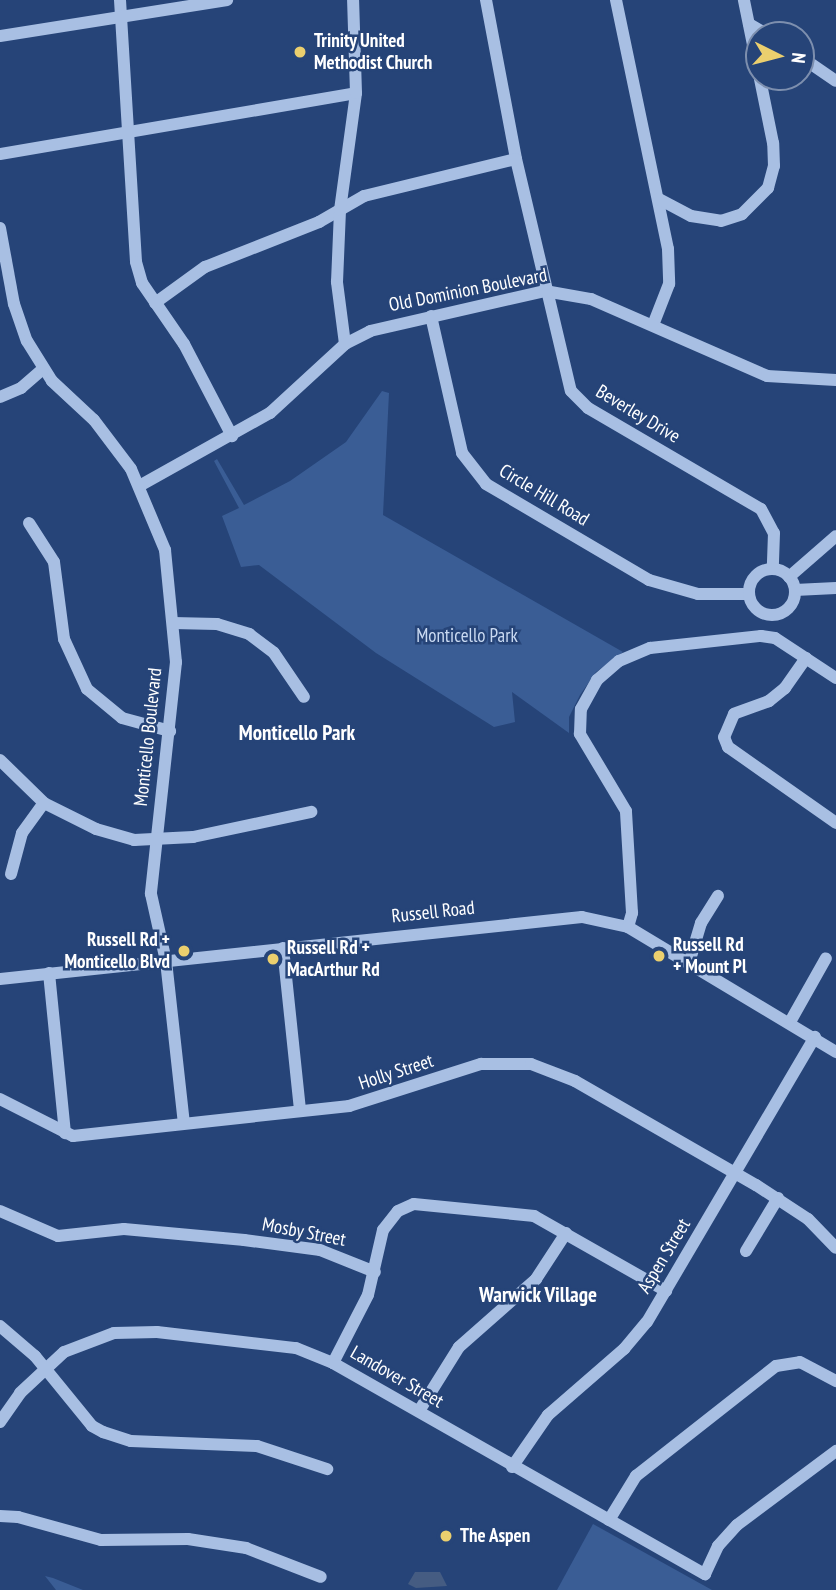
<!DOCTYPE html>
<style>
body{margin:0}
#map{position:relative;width:836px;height:1590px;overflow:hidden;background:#264478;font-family:"PT Sans Narrow",sans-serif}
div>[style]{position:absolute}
.green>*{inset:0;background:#3a5d95}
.water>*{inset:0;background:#455c82}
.minor>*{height:12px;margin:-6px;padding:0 6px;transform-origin:6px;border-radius:6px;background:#a8bfe3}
.minor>.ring{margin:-6px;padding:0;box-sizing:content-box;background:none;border:12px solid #a8bfe3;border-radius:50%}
.dots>*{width:19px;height:19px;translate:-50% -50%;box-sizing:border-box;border:4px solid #264478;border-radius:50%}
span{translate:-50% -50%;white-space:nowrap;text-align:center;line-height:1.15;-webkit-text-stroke:5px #264478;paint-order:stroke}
.poi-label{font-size:19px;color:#fff;font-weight:700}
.left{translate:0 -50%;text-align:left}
.right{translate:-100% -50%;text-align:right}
.street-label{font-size:19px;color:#fff}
.park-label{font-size:19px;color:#cadaf2}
.neighbourhood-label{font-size:21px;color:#fff;font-weight:700}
.north{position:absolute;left:745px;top:21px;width:70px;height:70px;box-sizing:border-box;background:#264478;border:2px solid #7d8fae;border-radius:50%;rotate:96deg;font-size:19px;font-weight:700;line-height:28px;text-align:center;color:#fff}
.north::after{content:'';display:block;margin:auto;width:24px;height:32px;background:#ebcf6e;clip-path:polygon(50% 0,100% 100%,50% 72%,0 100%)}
</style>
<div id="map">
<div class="green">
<div style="clip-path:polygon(382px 391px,389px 393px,383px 515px,623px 652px,596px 672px,580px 695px,569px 717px,569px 733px,512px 692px,515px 722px,494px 727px,376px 653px,259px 565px,241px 567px,222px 516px,239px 508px,214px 461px,217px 459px,244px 505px,290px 481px,346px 442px)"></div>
<div style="clip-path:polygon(593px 1524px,712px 1590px,557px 1590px)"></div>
<div style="clip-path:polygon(45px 1576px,53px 1578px,83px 1590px,56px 1590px)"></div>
</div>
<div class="water">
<div style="clip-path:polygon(415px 1572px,440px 1572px,447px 1586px,416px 1588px,408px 1584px)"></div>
</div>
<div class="minor">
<div style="left:120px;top:0;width:262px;rotate:86.5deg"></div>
<div style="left:136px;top:262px;width:22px;rotate:74deg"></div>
<div style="left:142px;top:283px;width:74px;rotate:55.5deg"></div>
<div style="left:184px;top:344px;width:104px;rotate:62.4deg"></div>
<div style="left:486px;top:0;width:162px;rotate:79.3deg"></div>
<div style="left:516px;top:159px;width:238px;rotate:76.7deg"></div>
<div style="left:571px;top:391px;width:24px;rotate:45deg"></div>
<div style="left:588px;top:408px;width:200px;rotate:30.3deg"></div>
<div style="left:761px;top:509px;width:27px;rotate:62deg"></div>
<div style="left:774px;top:533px;width:36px;rotate:92deg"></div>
<div style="left:616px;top:0;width:254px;rotate:78.2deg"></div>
<div style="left:668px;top:249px;width:35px;rotate:88deg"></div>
<div style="left:669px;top:284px;width:44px;rotate:111.3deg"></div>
<div style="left:749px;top:24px;width:22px;rotate:30deg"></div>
<div style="left:0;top:36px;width:230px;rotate:-9deg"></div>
<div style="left:801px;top:57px;width:42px;rotate:34.4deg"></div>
<div style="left:0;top:154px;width:361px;rotate:-9.7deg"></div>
<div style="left:659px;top:199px;width:36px;rotate:28deg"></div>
<div style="left:691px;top:216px;width:30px;rotate:9deg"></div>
<div style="left:721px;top:221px;width:22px;rotate:-18deg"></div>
<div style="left:742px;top:214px;width:37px;rotate:-45deg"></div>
<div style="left:768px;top:188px;width:23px;rotate:-75deg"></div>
<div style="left:774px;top:166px;width:23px;rotate:-92deg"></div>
<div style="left:773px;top:143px;width:146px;rotate:-101.5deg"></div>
<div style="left:0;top:228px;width:77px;rotate:79.6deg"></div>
<div style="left:14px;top:304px;width:39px;rotate:71deg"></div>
<div style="left:27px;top:341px;width:47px;rotate:58deg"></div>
<div style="left:52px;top:381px;width:57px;rotate:42.9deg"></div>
<div style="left:94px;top:420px;width:61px;rotate:52.9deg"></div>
<div style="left:131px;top:469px;width:88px;rotate:67.2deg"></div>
<div style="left:165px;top:550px;width:113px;rotate:84.4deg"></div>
<div style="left:176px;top:662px;width:233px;rotate:96.2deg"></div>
<div style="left:151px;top:894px;width:69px;rotate:77.4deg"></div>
<div style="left:166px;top:961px;width:163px;rotate:83.7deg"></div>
<div style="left:155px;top:303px;width:62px;rotate:-35.8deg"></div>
<div style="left:205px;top:267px;width:123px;rotate:-21.5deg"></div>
<div style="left:319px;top:222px;width:52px;rotate:-30deg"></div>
<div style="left:364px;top:196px;width:156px;rotate:-13.7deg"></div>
<div style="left:431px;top:316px;width:140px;rotate:77.2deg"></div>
<div style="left:462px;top:453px;width:39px;rotate:52deg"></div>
<div style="left:486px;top:484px;width:189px;rotate:30.5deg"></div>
<div style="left:649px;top:580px;width:51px;rotate:15.9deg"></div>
<div style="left:698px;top:594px;width:51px"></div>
<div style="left:345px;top:344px;width:63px;rotate:-97.4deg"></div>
<div style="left:337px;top:282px;width:72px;rotate:-87.6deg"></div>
<div style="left:340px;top:210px;width:118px;rotate:-82.2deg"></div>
<div style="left:356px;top:93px;width:93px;rotate:-91.8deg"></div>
<div style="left:0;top:397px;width:23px;rotate:-23deg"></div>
<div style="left:21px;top:388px;width:29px;rotate:-41deg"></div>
<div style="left:141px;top:485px;width:148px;rotate:-29.2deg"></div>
<div style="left:270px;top:413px;width:102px;rotate:-42.6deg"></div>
<div style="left:345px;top:344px;width:28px;rotate:-27deg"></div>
<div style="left:370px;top:331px;width:180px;rotate:-12.9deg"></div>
<div style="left:545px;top:291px;width:47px;rotate:9.9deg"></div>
<div style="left:591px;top:299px;width:192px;rotate:23.6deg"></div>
<div style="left:767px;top:376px;width:69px;rotate:3.3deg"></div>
<div style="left:29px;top:523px;width:46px;rotate:57.3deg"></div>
<div style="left:54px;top:562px;width:78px;rotate:82.6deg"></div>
<div style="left:64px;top:639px;width:55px;rotate:65.3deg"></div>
<div style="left:87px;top:689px;width:45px;rotate:39.6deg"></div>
<div style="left:122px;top:718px;width:50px;rotate:15.2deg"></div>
<div class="ring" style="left:749px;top:569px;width:34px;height:34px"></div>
<div style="left:789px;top:577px;width:62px;rotate:-41.1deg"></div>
<div style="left:795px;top:590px;width:41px;rotate:-2.8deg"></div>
<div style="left:173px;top:623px;width:44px;rotate:1.3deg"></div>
<div style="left:217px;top:624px;width:34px;rotate:17deg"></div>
<div style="left:249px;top:634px;width:31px;rotate:37deg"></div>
<div style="left:274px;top:653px;width:53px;rotate:55.7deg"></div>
<div style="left:806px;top:658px;width:37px;rotate:125deg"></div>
<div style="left:785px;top:688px;width:21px;rotate:141deg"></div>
<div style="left:769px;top:701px;width:37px;rotate:160deg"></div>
<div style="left:734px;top:714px;width:25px;rotate:113deg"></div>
<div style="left:724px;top:737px;width:11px;rotate:68deg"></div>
<div style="left:728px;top:747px;width:132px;rotate:35.1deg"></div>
<div style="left:0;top:760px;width:62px;rotate:44.3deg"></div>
<div style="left:44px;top:803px;width:58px;rotate:26.6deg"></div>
<div style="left:96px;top:829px;width:40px;rotate:16deg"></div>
<div style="left:134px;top:840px;width:59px;rotate:-2.9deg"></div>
<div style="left:193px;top:837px;width:121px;rotate:-12deg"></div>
<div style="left:11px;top:874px;width:42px;rotate:-75deg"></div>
<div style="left:22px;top:833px;width:37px;rotate:-54deg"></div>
<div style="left:628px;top:927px;width:15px;rotate:-74deg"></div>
<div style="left:632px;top:913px;width:102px;rotate:-93.4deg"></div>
<div style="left:626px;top:811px;width:90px;rotate:-120.9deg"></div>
<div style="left:580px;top:734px;width:25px;rotate:-88deg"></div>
<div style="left:581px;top:709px;width:33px;rotate:-61deg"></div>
<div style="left:597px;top:680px;width:29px;rotate:-41deg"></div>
<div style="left:619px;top:661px;width:34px;rotate:-23deg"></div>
<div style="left:650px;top:648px;width:112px;rotate:-6.2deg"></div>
<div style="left:761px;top:636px;width:14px;rotate:8deg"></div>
<div style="left:775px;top:638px;width:73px;rotate:33.3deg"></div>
<div style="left:283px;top:948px;width:164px;rotate:84deg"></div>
<div style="left:689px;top:963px;width:42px;rotate:-73.3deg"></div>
<div style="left:701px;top:923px;width:32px;rotate:-58deg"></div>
<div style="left:49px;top:973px;width:161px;rotate:84.3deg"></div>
<div style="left:0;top:979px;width:585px;rotate:-6.08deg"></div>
<div style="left:582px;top:917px;width:47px;rotate:12.3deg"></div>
<div style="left:628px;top:927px;width:243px;rotate:31deg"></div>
<div style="left:790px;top:1022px;width:73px;rotate:-60.6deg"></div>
<div style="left:0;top:1099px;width:82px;rotate:26.9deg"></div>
<div style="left:73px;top:1136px;width:278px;rotate:-6.2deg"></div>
<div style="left:349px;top:1106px;width:139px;rotate:-17.7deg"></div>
<div style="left:481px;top:1064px;width:50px"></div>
<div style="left:531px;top:1064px;width:47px;rotate:21.1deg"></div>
<div style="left:575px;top:1081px;width:209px;rotate:29.9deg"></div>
<div style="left:756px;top:1185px;width:62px;rotate:33.2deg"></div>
<div style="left:808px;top:1219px;width:40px;rotate:46deg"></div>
<div style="left:0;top:1211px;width:63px;rotate:23.3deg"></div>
<div style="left:58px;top:1236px;width:66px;rotate:-6.1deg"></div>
<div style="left:124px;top:1229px;width:121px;rotate:5.2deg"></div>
<div style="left:244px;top:1240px;width:77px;rotate:7.5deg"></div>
<div style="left:320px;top:1250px;width:59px;rotate:21.8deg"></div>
<div style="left:746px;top:1251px;width:62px;rotate:-58.9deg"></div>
<div style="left:0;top:1326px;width:46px;rotate:40.6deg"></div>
<div style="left:35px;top:1356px;width:90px;rotate:50.8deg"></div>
<div style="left:92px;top:1426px;width:13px;rotate:29deg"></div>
<div style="left:103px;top:1432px;width:29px;rotate:18deg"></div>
<div style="left:131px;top:1441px;width:126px;rotate:2.3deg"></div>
<div style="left:257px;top:1446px;width:74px;rotate:18.2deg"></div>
<div style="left:333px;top:1363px;width:76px;rotate:-62.8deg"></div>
<div style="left:368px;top:1295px;width:67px;rotate:-77deg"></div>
<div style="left:383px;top:1230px;width:24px;rotate:-52deg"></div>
<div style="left:398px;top:1211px;width:17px;rotate:-24deg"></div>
<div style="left:414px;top:1204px;width:121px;rotate:5.7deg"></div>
<div style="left:534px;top:1216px;width:152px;rotate:29.6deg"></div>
<div style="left:419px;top:1411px;width:75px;rotate:-58deg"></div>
<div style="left:459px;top:1347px;width:103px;rotate:-41.4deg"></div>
<div style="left:536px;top:1279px;width:55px;rotate:-56.9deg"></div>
<div style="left:0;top:1422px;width:35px;rotate:-55deg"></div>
<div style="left:20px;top:1393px;width:60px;rotate:-43deg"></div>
<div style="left:64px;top:1352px;width:53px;rotate:-20.8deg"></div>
<div style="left:114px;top:1333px;width:43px;rotate:-1.3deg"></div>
<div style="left:157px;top:1332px;width:140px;rotate:6.6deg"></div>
<div style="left:296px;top:1348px;width:40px;rotate:22deg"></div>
<div style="left:333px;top:1363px;width:428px;rotate:29.6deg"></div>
<div style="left:705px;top:1574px;width:31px;rotate:-65deg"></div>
<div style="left:718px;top:1546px;width:28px;rotate:-48deg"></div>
<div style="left:737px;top:1525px;width:124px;rotate:-36.8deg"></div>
<div style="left:512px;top:1467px;width:63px;rotate:-55.3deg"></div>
<div style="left:548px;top:1415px;width:101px;rotate:-41deg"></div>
<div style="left:624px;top:1349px;width:35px;rotate:-50deg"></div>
<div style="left:647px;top:1322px;width:331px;rotate:-59.5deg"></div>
<div style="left:0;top:1516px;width:18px;rotate:3deg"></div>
<div style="left:18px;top:1517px;width:86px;rotate:15.5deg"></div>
<div style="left:101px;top:1540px;width:87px;rotate:-0.7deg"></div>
<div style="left:188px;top:1539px;width:59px;rotate:8.8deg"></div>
<div style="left:246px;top:1548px;width:80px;rotate:21.1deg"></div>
<div style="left:609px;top:1520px;width:52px;rotate:-58.5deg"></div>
<div style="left:636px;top:1476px;width:178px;rotate:-38.2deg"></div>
<div style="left:776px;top:1366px;width:24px;rotate:-9deg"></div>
<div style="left:800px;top:1362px;width:41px;rotate:27.8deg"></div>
</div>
<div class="dots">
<div style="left:300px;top:52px;background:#ebcf6e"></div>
<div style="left:184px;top:951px;background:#ebcf6e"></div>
<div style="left:659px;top:956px;background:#ebcf6e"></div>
<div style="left:273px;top:959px;background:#ebcf6e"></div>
<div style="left:446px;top:1536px;background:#ebcf6e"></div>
</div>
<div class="poi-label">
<span class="left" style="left:314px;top:52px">Trinity United<br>Methodist Church</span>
<span class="right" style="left:170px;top:951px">Russell Rd +<br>Monticello Blvd</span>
<span class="left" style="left:673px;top:956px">Russell Rd<br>+ Mount Pl</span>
<span class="left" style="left:287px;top:959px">Russell Rd +<br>MacArthur Rd</span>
<span class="left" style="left:460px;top:1536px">The Aspen</span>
</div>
<div class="street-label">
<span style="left:468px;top:290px;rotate:-11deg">Old Dominion Boulevard</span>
<span style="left:638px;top:414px;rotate:31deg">Beverley Drive</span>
<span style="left:544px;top:495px;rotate:31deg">Circle Hill Road</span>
<span style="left:148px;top:737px;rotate:-84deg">Monticello Boulevard</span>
<span style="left:433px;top:912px;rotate:-6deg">Russell Road</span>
<span style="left:396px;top:1072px;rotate:-18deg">Holly Street</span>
<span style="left:304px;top:1232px;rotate:11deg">Mosby Street</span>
<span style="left:664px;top:1256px;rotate:-59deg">Aspen Street</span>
<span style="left:397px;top:1377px;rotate:30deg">Landover Street</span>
</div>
<div class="park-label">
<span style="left:467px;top:636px">Monticello Park</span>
</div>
<div class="neighbourhood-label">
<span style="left:297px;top:733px">Monticello Park</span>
<span style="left:538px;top:1295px">Warwick Village</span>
</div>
<div class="north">N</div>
</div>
